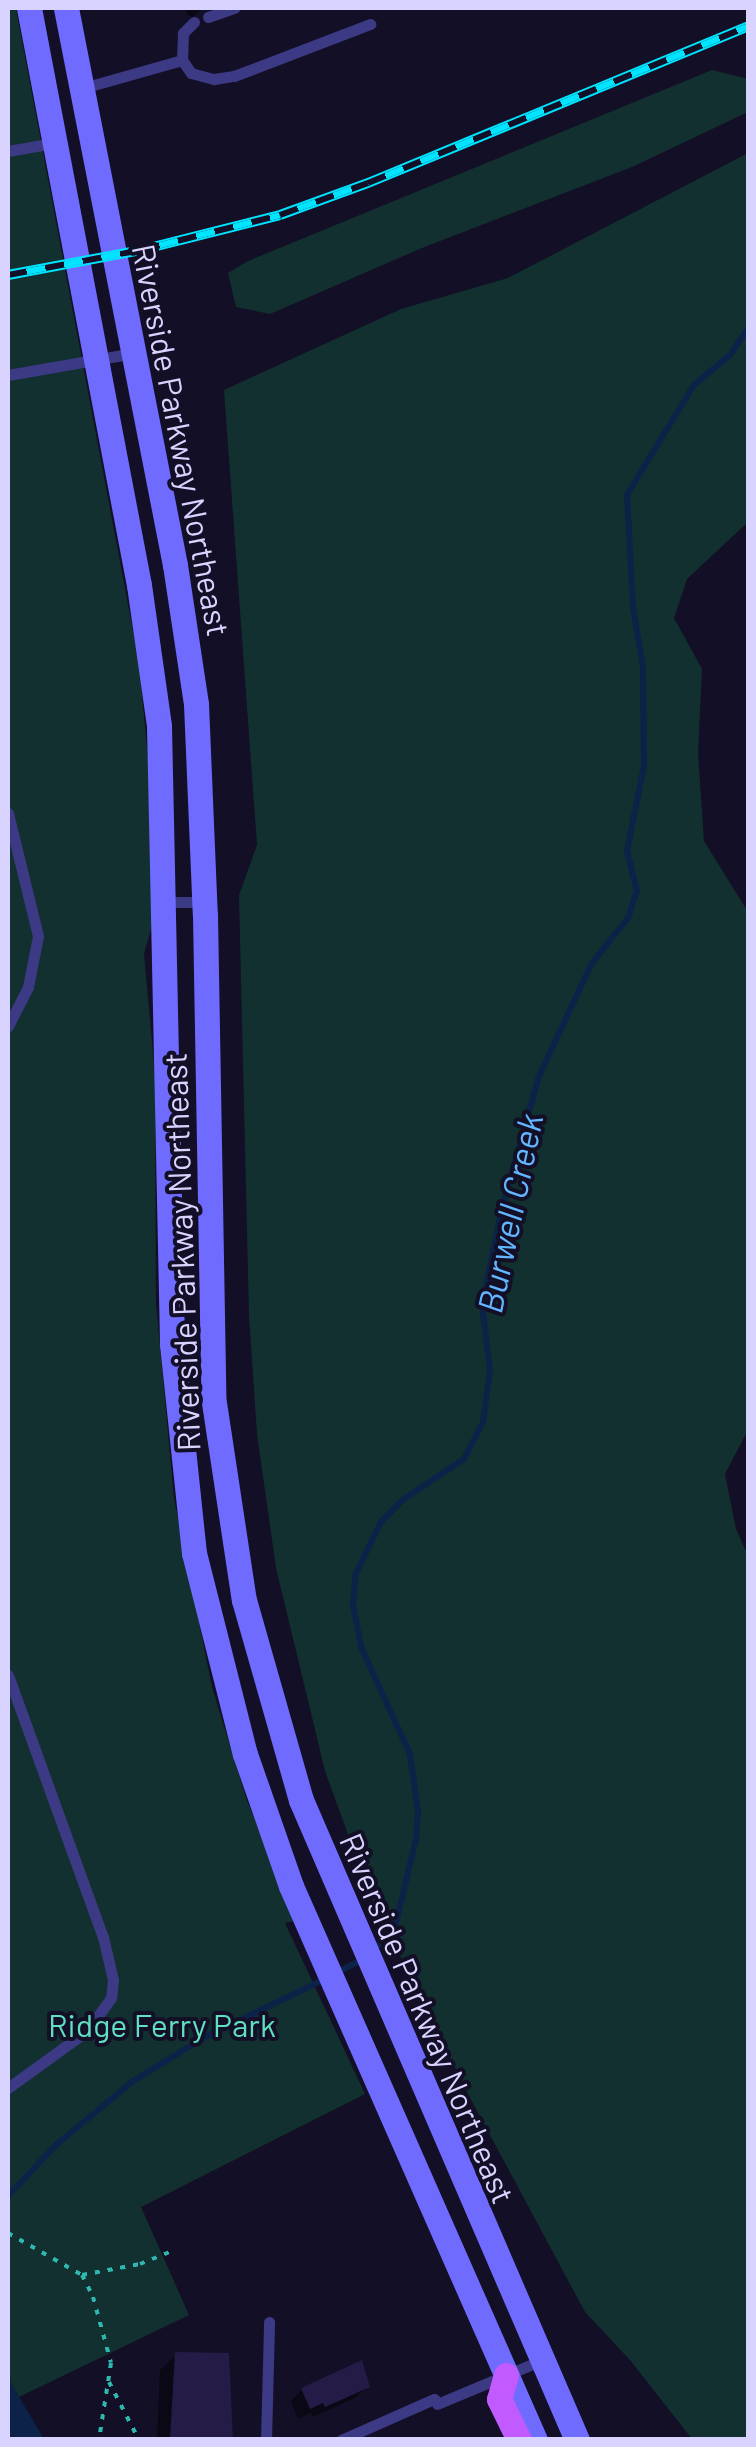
<!DOCTYPE html>
<style>
body{margin:0}
#map{position:relative;width:756px;height:2447px;overflow:hidden;background:#130f26;font-family:Barlow,sans-serif}
div>[style]{position:absolute}
.green>*{inset:0;background:#12302f}
.water>*{inset:0;background:#0c2248}
.shadow>*{inset:0;background:#0007}
.stream>*{height:6px;margin:-3px;padding:0 3px;transform-origin:3px;border-radius:3px;background:#0c2248}
.building>*{inset:0;background:#241b47}
.path>*{height:4px;margin-top:-2px;transform-origin:0;background:repeating-linear-gradient(90deg,#2fb8b0 0 5px,transparent 0 13px)}
.lane>*{height:11px;margin:-5.5px;padding:0 5.5px;transform-origin:5.5px;border-radius:5.5px;background:#3d3a85}
.secondary>*{height:25px;margin:-12.5px;padding:0 12.5px;transform-origin:12.5px;border-radius:12.5px;background:#6f6bff}
.primary>*{height:25px;margin:-12.5px;padding:0 12.5px;transform-origin:12.5px;border-radius:12.5px;background:#c25bff}
.rail>*{height:10px;margin-top:-5px;transform-origin:0;background:repeating-linear-gradient(90deg,#130f26 0 19px,#00e5ff 0 38px);box-sizing:border-box;border-block:2px solid #00e5ff}
span{translate:-50% -50%;white-space:nowrap;text-align:center;line-height:1.15;-webkit-text-stroke:8px #130f26;paint-order:stroke}
.street-label{font-size:32px;color:#d9d4ff}
.park-label{font-size:32px;color:#5fe0c0}
.water-label{font-size:35px;color:#62b6ff;font-style:italic}
.frame{position:absolute;inset:0;border:10px solid #d9d4ff;pointer-events:none}
</style>
<div id="map">
<div class="green">
<div style="clip-path:polygon(8px 8px,16px 9px,139px 663px,148px 758px,153px 922px,144px 954px,155px 1075px,156px 1303px,174px 1498px,212px 1687px,246px 1798px,295px 1921px,285px 1923px,365px 2094px,141px 2207px,189px 2315px,19px 2397px,8px 2378px)"></div>
<div style="clip-path:polygon(712px 70px,748px 79px,748px 112px,632px 167px,422px 248px,270px 314px,236px 307px,228px 273px,248px 261px)"></div>
<div style="clip-path:polygon(748px 153px,748px 522px,687px 579px,674px 618px,702px 669px,698px 753px,704px 841px,748px 912px,748px 1430px,725px 1474px,736px 1529px,748px 1556px,748px 2439px,692px 2439px,630px 2360px,585px 2312px,469px 2096px,370px 1895px,325px 1771px,276px 1568px,257px 1434px,249px 1316px,239px 895px,257px 845px,224px 390px,401px 309px,508px 278px)"></div>
</div>
<div class="water">
<div style="clip-path:polygon(8px 2378px,19px 2397px,44px 2439px,8px 2439px)"></div>
</div>
<div class="shadow">
<div style="clip-path:polygon(185px 8px,202px 8px,194px 16px,188px 16px)"></div>
<div style="clip-path:polygon(176px 2355px,229px 2440px,157px 2440px,160px 2370px)"></div>
<div style="clip-path:polygon(367px 2386px,355px 2398px,313px 2417px,311px 2413px,298px 2419px,291px 2401px,302px 2390px)"></div>
</div>
<div class="stream">
<div style="left:372px;top:1953px;width:38px;rotate:-51deg"></div>
<div style="left:396px;top:1923px;width:86px;rotate:-76.6deg"></div>
<div style="left:416px;top:1839px;width:28px;rotate:-86deg"></div>
<div style="left:418px;top:1811px;width:58px;rotate:-98deg"></div>
<div style="left:410px;top:1754px;width:118px;rotate:-114.6deg"></div>
<div style="left:361px;top:1647px;width:43px;rotate:-100.8deg"></div>
<div style="left:353px;top:1605px;width:32px;rotate:-85deg"></div>
<div style="left:356px;top:1573px;width:57px;rotate:-63.9deg"></div>
<div style="left:381px;top:1522px;width:29px;rotate:-46deg"></div>
<div style="left:401px;top:1501px;width:76px;rotate:-33.7deg"></div>
<div style="left:464px;top:1459px;width:42px;rotate:-62.8deg"></div>
<div style="left:483px;top:1422px;width:52px;rotate:-82.3deg"></div>
<div style="left:490px;top:1370px;width:64px;rotate:-97.1deg"></div>
<div style="left:482px;top:1306px;width:100px;rotate:-78.5deg"></div>
<div style="left:502px;top:1208px;width:137px;rotate:-74.3deg"></div>
<div style="left:539px;top:1076px;width:125px;rotate:-64.9deg"></div>
<div style="left:592px;top:963px;width:58px;rotate:-51.3deg"></div>
<div style="left:628px;top:918px;width:28px;rotate:-72deg"></div>
<div style="left:637px;top:891px;width:41px;rotate:-104deg"></div>
<div style="left:627px;top:851px;width:87px;rotate:-78.7deg"></div>
<div style="left:644px;top:766px;width:99px;rotate:-90.6deg"></div>
<div style="left:643px;top:667px;width:60px;rotate:-99.6deg"></div>
<div style="left:633px;top:608px;width:113px;rotate:-93deg"></div>
<div style="left:627px;top:495px;width:129px;rotate:-58.7deg"></div>
<div style="left:694px;top:385px;width:47px;rotate:-39.8deg"></div>
<div style="left:730px;top:355px;width:32px;rotate:-56deg"></div>
<div style="left:338px;top:1972px;width:27px;rotate:-27deg"></div>
<div style="left:8px;top:2196px;width:70px;rotate:-46.7deg"></div>
<div style="left:56px;top:2145px;width:100px;rotate:-39.7deg"></div>
<div style="left:133px;top:2081px;width:84px;rotate:-31.4deg"></div>
<div style="left:205px;top:2037px;width:136px;rotate:-25.8deg"></div>
</div>
<div class="building">
<div style="clip-path:polygon(175px 2352px,229px 2353px,233px 2440px,170px 2440px)"></div>
<div style="clip-path:polygon(362px 2360px,370px 2387px,325px 2407px,323px 2403px,310px 2409px,301px 2388px)"></div>
</div>
<div class="path">
<div style="left:8px;top:2233px;width:85px;rotate:29.6deg"></div>
<div style="left:82px;top:2275px;width:25px;rotate:63deg"></div>
<div style="left:93px;top:2297px;width:68px;rotate:74.7deg"></div>
<div style="left:111px;top:2363px;width:78px;rotate:98.9deg"></div>
<div style="left:82px;top:2275px;width:59px;rotate:-10.7deg"></div>
<div style="left:140px;top:2264px;width:38px;rotate:-22deg"></div>
<div style="left:109px;top:2382px;width:65px;rotate:62.7deg"></div>
</div>
<div class="lane">
<div style="left:208px;top:17px;width:28px;rotate:-19deg"></div>
<div style="left:194px;top:22px;width:16px;rotate:135deg"></div>
<div style="left:183px;top:33px;width:27px;rotate:92deg"></div>
<div style="left:182px;top:60px;width:16px;rotate:55deg"></div>
<div style="left:191px;top:73px;width:24px;rotate:15deg"></div>
<div style="left:214px;top:79px;width:20px;rotate:-9deg"></div>
<div style="left:234px;top:76px;width:146px;rotate:-20.9deg"></div>
<div style="left:83px;top:88px;width:103px;rotate:-15.8deg"></div>
<div style="left:8px;top:151px;width:47px;rotate:-9.9deg"></div>
<div style="left:8px;top:375px;width:128px;rotate:-9.9deg"></div>
<div style="left:8px;top:813px;width:127px;rotate:76.3deg"></div>
<div style="left:38px;top:936px;width:52px;rotate:101.1deg"></div>
<div style="left:28px;top:987px;width:44px;rotate:117.1deg"></div>
<div style="left:166px;top:902px;width:38px"></div>
<div style="left:8px;top:1675px;width:279px;rotate:70.1deg"></div>
<div style="left:103px;top:1937px;width:44px;rotate:76.9deg"></div>
<div style="left:113px;top:1980px;width:18px;rotate:96deg"></div>
<div style="left:111px;top:1998px;width:39px;rotate:126deg"></div>
<div style="left:88px;top:2030px;width:99px;rotate:144.1deg"></div>
<div style="left:437px;top:2404px;width:114px;rotate:-22.7deg"></div>
<div style="left:266px;top:2440px;width:118px;rotate:-88.5deg"></div>
<div style="left:341px;top:2440px;width:102px;rotate:-23.8deg"></div>
</div>
<div class="secondary">
<div style="left:29px;top:8px;width:587px;rotate:79.21deg"></div>
<div style="left:139px;top:585px;width:142px;rotate:81.9deg"></div>
<div style="left:159px;top:726px;width:618px;rotate:88.79deg"></div>
<div style="left:172px;top:1344px;width:210px;rotate:84deg"></div>
<div style="left:194px;top:1553px;width:207px;rotate:75.8deg"></div>
<div style="left:245px;top:1754px;width:140px;rotate:70.8deg"></div>
<div style="left:291px;top:1886px;width:605px;rotate:66.23deg"></div>
<div style="left:66px;top:8px;width:568px;rotate:78.93deg"></div>
<div style="left:175px;top:565px;width:141px;rotate:81.4deg"></div>
<div style="left:196px;top:704px;width:211px;rotate:87.6deg"></div>
<div style="left:205px;top:915px;width:481px;rotate:89deg"></div>
<div style="left:213px;top:1396px;width:206px;rotate:81.4deg"></div>
<div style="left:244px;top:1600px;width:208px;rotate:74.1deg"></div>
<div style="left:301px;top:1800px;width:697px;rotate:66.67deg"></div>
</div>
<div class="primary">
<div style="left:506px;top:2375px;width:25px;rotate:106deg"></div>
<div style="left:499px;top:2399px;width:46px;rotate:64deg"></div>
</div>
<div class="rail">
<div style="left:8px;top:275px;width:135px;rotate:-10.6deg"></div>
<div style="left:141px;top:250px;width:143px;rotate:-14.1deg"></div>
<div style="left:280px;top:215px;width:94px;rotate:-20deg"></div>
<div style="left:368px;top:183px;width:411px;rotate:-22.4deg"></div>
</div>
<div class="street-label">
<span style="left:182px;top:440px;rotate:79deg">Riverside Parkway Northeast</span>
<span style="left:181px;top:1252px;rotate:-92deg">Riverside Parkway Northeast</span>
<span style="left:428px;top:2018px;rotate:67deg">Riverside Parkway Northeast</span>
</div>
<div class="park-label">
<span style="left:162px;top:2024px">Ridge Ferry Park</span>
</div>
<div class="water-label">
<span style="left:509px;top:1213px;rotate:-78deg">Burwell Creek</span>
</div>
<div class="frame"></div>
</div>
